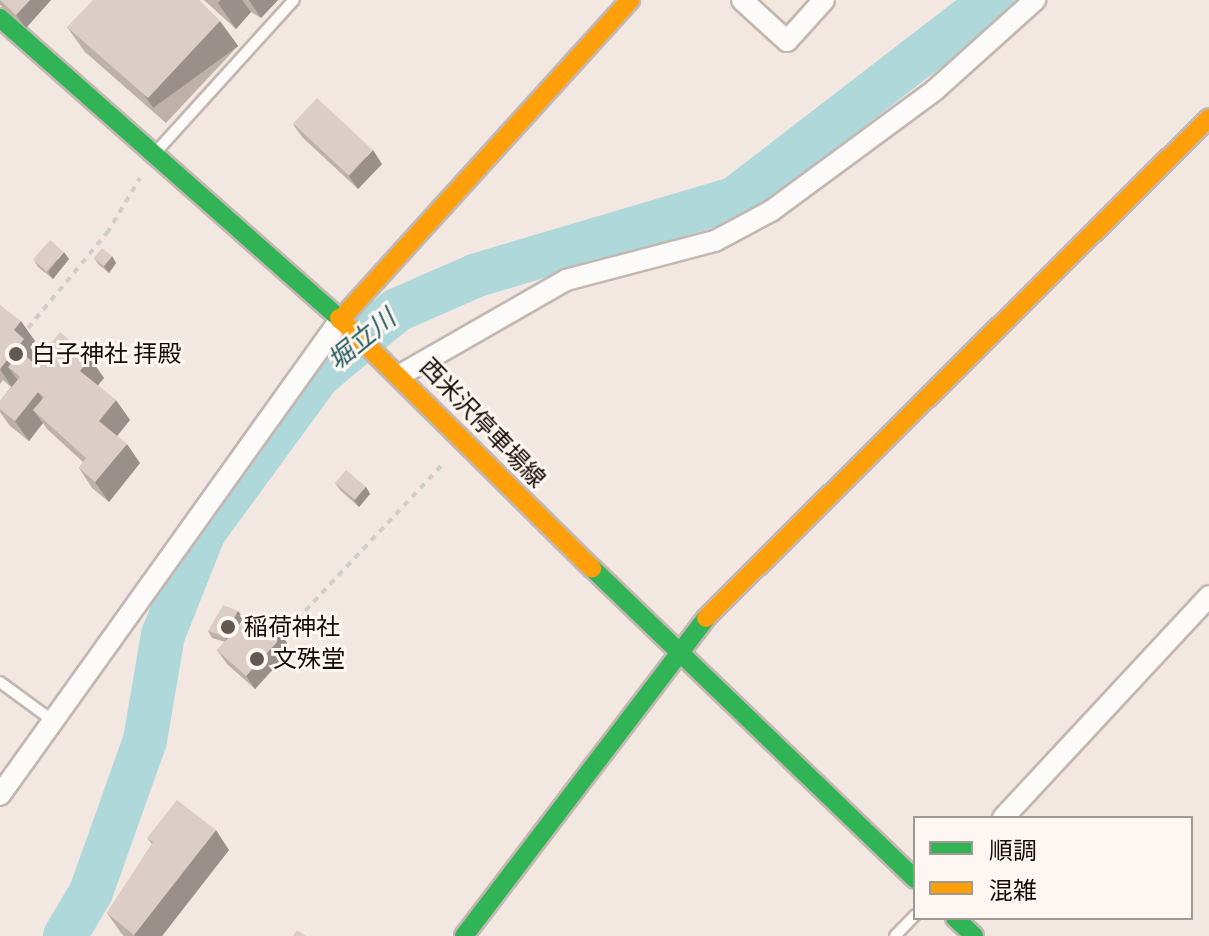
<!DOCTYPE html>
<meta charset="utf-8">
<style>
body{margin:0}
#map{position:relative;width:1209px;height:936px;overflow:hidden;background:#f3e7e1;font-family:Cabin,"Noto Sans JP",sans-serif}
div>[style]{position:absolute}
.river>*{height:44px;margin:-22px;padding:0 22px;transform-origin:22px;border-radius:22px;background:#afd8da}
.path>*{height:4px;margin-top:-2px;transform-origin:0;background:repeating-linear-gradient(90deg,#d0cdca 0 6px,transparent 0 12px)}
.roads{filter:drop-shadow(2px 0 #c3b8b1) drop-shadow(-2px 0 #c3b8b1) drop-shadow(0 2px #c3b8b1) drop-shadow(0 -2px #c3b8b1)}
.lane>*{height:10px;margin:-5px;padding:0 5px;transform-origin:5px;border-radius:5px;background:#fdfbfa}
.street>*{height:20px;margin:-10px;padding:0 10px;transform-origin:10px;border-radius:10px;background:#fdfbfa}
.fast>*{height:18px;margin:-9px;padding:0 9px;transform-origin:9px;border-radius:9px;background:#30b455}
.slow>*{height:18px;margin:-9px;padding:0 9px;transform-origin:9px;border-radius:9px;background:#ff9f0a}
.wall>*{inset:0;background:#bdb1aa}
.shaded-wall>*{inset:0;background:#9a908b;transform-origin:0 0}
.building>*{inset:0;background:#dccec6;transform-origin:0 0}
.dots>*{width:22px;height:22px;translate:-50% -50%;box-sizing:border-box;border:4px solid #fdf6f2;border-radius:50%}
span{translate:-50% -50%;white-space:nowrap;text-align:center;line-height:1.15;-webkit-text-stroke:6px #fdf6f2;paint-order:stroke}
.poi-label{font-size:24px;color:#150a04}
.left{translate:0 -50%;text-align:left}
.street-label{font-size:24px;color:#150a04}
.water-label{font-size:26px;color:#265d61;font-style:italic}
.legend{position:absolute;left:913px;top:816px;width:280px;height:104px;box-sizing:border-box;background:#fdf6f2;border:2px solid #a09893;margin:0;padding:10px 14px;list-style:none;font-size:24px;color:#150a04}
.legend li{display:flex;align-items:center;gap:16px;height:40px}
.legend b{width:40px;border:2px solid #a09893}
</style>
<div id="map">
<div class="river">
<div style="left:65px;top:936px;width:51px;rotate:-59.4deg"></div>
<div style="left:91px;top:892px;width:161px;rotate:-70.4deg"></div>
<div style="left:145px;top:740px;width:107px;rotate:-80.3deg"></div>
<div style="left:163px;top:635px;width:111px;rotate:-68.3deg"></div>
<div style="left:204px;top:532px;width:193px;rotate:-53.8deg"></div>
<div style="left:318px;top:376px;width:103px;rotate:-39.9deg"></div>
<div style="left:397px;top:310px;width:87px;rotate:-23.6deg"></div>
<div style="left:477px;top:275px;width:268px;rotate:-16.5deg"></div>
<div style="left:734px;top:199px;width:326px;rotate:-37.6deg"></div>
</div>
<div class="path">
<div style="left:28px;top:328px;width:124px;rotate:-50.3deg"></div>
<div style="left:107px;top:233px;width:64px;rotate:-59deg"></div>
<div style="left:289px;top:628px;width:225px;rotate:-46.8deg"></div>
</div>
<div class="roads">
<div class="lane">
<div style="left:156px;top:152px;width:205px;rotate:-47.8deg"></div>
<div style="left:0;top:682px;width:66px;rotate:36.3deg"></div>
<div style="left:895px;top:936px;width:29px;rotate:-46deg"></div>
</div>
<div class="street">
<div style="left:742px;top:0;width:61px;rotate:42.3deg"></div>
<div style="left:787px;top:41px;width:55px;rotate:-47.9deg"></div>
<div style="left:402px;top:374px;width:189px;rotate:-29.8deg"></div>
<div style="left:566px;top:280px;width:154px;rotate:-14.7deg"></div>
<div style="left:715px;top:241px;width:64px;rotate:-28.2deg"></div>
<div style="left:771px;top:211px;width:204px;rotate:-36.4deg"></div>
<div style="left:935px;top:90px;width:135px;rotate:-42deg"></div>
<div style="left:0;top:795px;width:584px;rotate:-54.41deg"></div>
<div style="left:1003px;top:818px;width:303px;rotate:-47.1deg"></div>
</div>
<div class="fast">
<div style="left:0;top:18px;width:453px;rotate:41.5deg"></div>
<div style="left:592px;top:568px;width:448px;rotate:43.9deg"></div>
<div style="left:955px;top:918px;width:26px;rotate:43deg"></div>
<div style="left:464px;top:936px;width:400px;rotate:-52.7deg"></div>
</div>
<div class="slow">
<div style="left:339px;top:318px;width:356px;rotate:44.7deg"></div>
<div style="left:340px;top:320px;width:432px;rotate:-47.8deg"></div>
<div style="left:706px;top:618px;width:709px;rotate:-44.83deg"></div>
</div>
</div>
<div class="wall">
<div style="clip-path:polygon(0 0,51px 0,26px 28px,0 5px)"></div>
<div style="clip-path:polygon(204px 0,278px 0,261px 18px,251px 12px,236px 29px)"></div>
<div style="clip-path:polygon(67px 27px,238px 46px,166px 123px,85px 52px)"></div>
<div style="clip-path:polygon(293px 124px,382px 164px,358px 189px,302px 137px)"></div>
<div style="clip-path:polygon(94px 258px,116px 263px,109px 273px,99px 265px)"></div>
<div style="clip-path:polygon(69px 259px,53px 279px,38px 267px,34px 260px)"></div>
<div style="clip-path:polygon(0 305px,35px 341px,30px 347px,38px 359px,90px 358px,104px 378px,98px 385px,130px 420px,117px 436px,140px 463px,109px 502px,92px 488px,79px 468px,83px 462px,47px 429px,43px 423px,29px 441px,10px 426px,0 412px,0 401px,11px 387px,3px 380px,0 384px)"></div>
<div style="clip-path:polygon(335px 483px,366px 487px,370px 494px,359px 507px,340px 490px)"></div>
<div style="clip-path:polygon(238px 611px,243px 618px,236px 630px,255px 621px,287px 643px,286px 655px,255px 689px,227px 664px,217px 650px,225px 642px,212px 638px,208px 631px)"></div>
<div style="clip-path:polygon(147px 838px,229px 850px,162px 936px,124px 936px,121px 933px,107px 913px,152px 844px)"></div>
</div>
<div class="shaded-wall">
<div style="clip-path:polygon(30px 0,51px 0,26px 28px,16px 15px)"></div>
<div style="clip-path:polygon(221px 0,242px 0,251px 12px,236px 29px,218px 3px)"></div>
<div style="clip-path:polygon(249px 0,278px 0,261px 18px)"></div>
<div style="left:220px;top:21px;width:31px;height:105px;rotate:54deg"></div>
<div style="clip-path:polygon(373px 150px,382px 164px,358px 189px,349px 176px)"></div>
<div style="clip-path:polygon(64px 252px,69px 259px,53px 279px,48px 272px)"></div>
<div style="clip-path:polygon(112px 256px,116px 263px,109px 273px,104px 266px)"></div>
<div style="clip-path:polygon(21px 321px,35px 341px,30px 347px,38px 359px,22px 379px,8px 367px,19px 382px,13px 389px,0 369px,14px 330px)"></div>
<div style="clip-path:polygon(90px 358px,104px 378px,93px 391px,80px 371px)"></div>
<div style="clip-path:polygon(38px 392px,52px 412px,33px 410px,43px 423px,29px 441px,15px 421px)"></div>
<div style="clip-path:polygon(116px 400px,130px 420px,113px 441px,99px 421px)"></div>
<div style="clip-path:polygon(127px 444px,140px 463px,109px 502px,95px 482px)"></div>
<div style="clip-path:polygon(366px 487px,370px 494px,359px 507px,354px 500px)"></div>
<div style="clip-path:polygon(238px 611px,243px 618px,229px 643px,224px 636px)"></div>
<div style="clip-path:polygon(278px 630px,287px 643px,286px 655px,255px 689px,246px 676px)"></div>
<div style="clip-path:polygon(216px 830px,229px 850px,162px 936px,135px 936px,134px 935px)"></div>
</div>
<div class="building">
<div style="clip-path:polygon(0 0,30px 0,16px 15px)"></div>
<div style="clip-path:polygon(93px 0,199px 0,220px 21px,148px 98px,67px 27px)"></div>
<div style="left:317px;top:98px;width:76px;height:35px;rotate:43deg"></div>
<div style="left:50px;top:240px;width:18px;height:26px;rotate:41deg"></div>
<div style="left:102px;top:248px;width:13px;height:13px;rotate:39deg"></div>
<div style="clip-path:polygon(0 305px,21px 321px,14px 330px,24px 339px,0 369px)"></div>
<div style="clip-path:polygon(60px 332px,90px 358px,80px 371px,116px 400px,99px 421px,127px 444px,95px 482px,79px 468px,86px 458px,33px 410px,44px 397px,38px 392px,15px 421px,0 409px,0 401px,20px 377px,8px 367px,21px 352px,35px 364px)"></div>
<div style="left:346px;top:470px;width:26px;height:17px;rotate:40deg"></div>
<div style="clip-path:polygon(223px 605px,238px 611px,224px 636px,208px 631px)"></div>
<div style="clip-path:polygon(260px 614px,278px 630px,277px 642px,246px 676px,217px 650px,249px 616px,255px 621px)"></div>
<div style="clip-path:polygon(177px 800px,216px 830px,134px 935px,107px 913px,153px 842px,147px 838px)"></div>
<div style="clip-path:polygon(297px 930px,306px 936px,293px 936px)"></div>
</div>
<div class="dots">
<div style="left:16px;top:354px;background:#635751"></div>
<div style="left:228px;top:627px;background:#635751"></div>
<div style="left:257px;top:659px;background:#635751"></div>
</div>
<div class="poi-label">
<span class="left" style="left:32px;top:354px">白子神社 拝殿</span>
<span class="left" style="left:244px;top:627px">稲荷神社</span>
<span class="left" style="left:273px;top:659px">文殊堂</span>
</div>
<div class="street-label">
<span style="left:483px;top:423px;rotate:46deg">西米沢停車場線</span>
</div>
<div class="water-label">
<span style="left:362px;top:340px;rotate:-39deg">堀立川</span>
</div>
<ul class="legend">
<li><b style="height:10px;background:#30b455"></b>順調</li>
<li><b style="height:10px;background:#ff9f0a"></b>混雑</li>
</ul>
</div>
